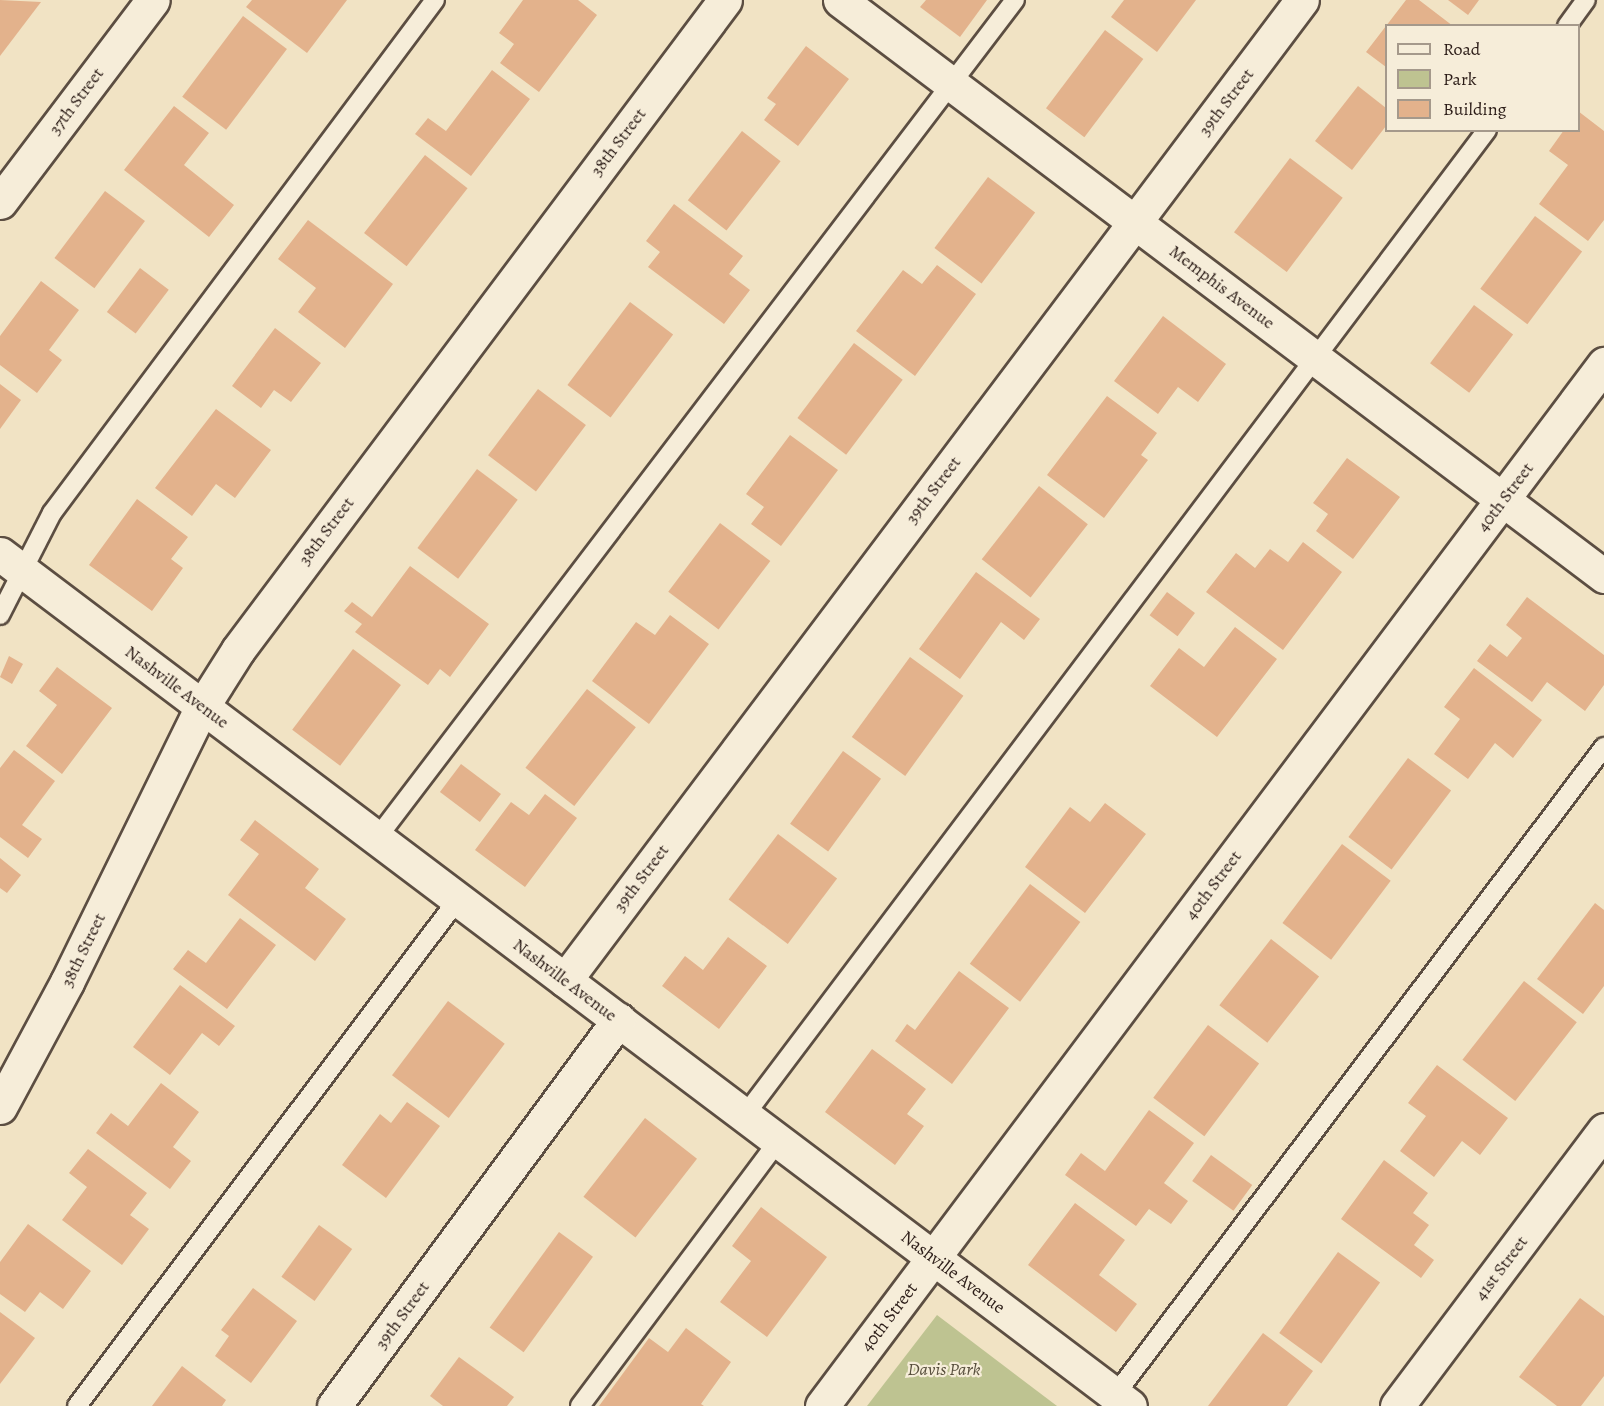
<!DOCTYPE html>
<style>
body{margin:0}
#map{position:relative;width:1604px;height:1406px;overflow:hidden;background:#f1e3c4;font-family:Alegreya,serif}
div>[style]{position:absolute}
.green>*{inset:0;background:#bec391}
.building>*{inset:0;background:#e3b28c;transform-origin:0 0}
.roads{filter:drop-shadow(2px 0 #5c4e42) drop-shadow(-2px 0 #5c4e42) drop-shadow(0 2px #5c4e42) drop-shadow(0 -2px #5c4e42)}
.service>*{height:18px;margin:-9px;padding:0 9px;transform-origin:9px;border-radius:9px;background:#f6edd9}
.minor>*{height:33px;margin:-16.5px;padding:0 16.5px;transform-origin:16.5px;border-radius:16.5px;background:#f6edd9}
.tertiary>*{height:33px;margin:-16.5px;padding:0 16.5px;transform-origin:16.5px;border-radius:16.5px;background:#f6edd9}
span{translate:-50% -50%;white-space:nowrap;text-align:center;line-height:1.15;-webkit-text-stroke:4.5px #f6edd9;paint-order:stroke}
.street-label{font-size:18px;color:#2b1c17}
.park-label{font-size:18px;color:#574e3c;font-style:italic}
.legend{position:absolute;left:1385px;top:24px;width:195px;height:108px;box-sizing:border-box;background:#f6edd9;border:2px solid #a5998b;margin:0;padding:8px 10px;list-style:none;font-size:18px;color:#2b1c17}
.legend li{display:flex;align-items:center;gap:12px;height:30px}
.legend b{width:30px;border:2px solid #a5998b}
</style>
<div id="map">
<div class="green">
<div style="clip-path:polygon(937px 1315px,1057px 1406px,867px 1406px)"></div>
</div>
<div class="building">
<div style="clip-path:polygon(0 0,41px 2px,0 56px)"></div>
<div style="clip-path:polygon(252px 0,347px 0,307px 53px,246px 7px)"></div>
<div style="clip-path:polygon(523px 0,578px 0,597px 15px,539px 92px,500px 63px,514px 44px,499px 33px)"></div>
<div style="clip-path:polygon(926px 0,987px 0,960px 37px,920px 7px)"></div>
<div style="clip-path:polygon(1124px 0,1196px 0,1157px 52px,1111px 17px)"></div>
<div style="clip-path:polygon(1406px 0,1419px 0,1453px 26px,1386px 26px,1386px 67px,1366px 52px)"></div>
<div style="clip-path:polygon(1448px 0,1479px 0,1468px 15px)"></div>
<div style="left:243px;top:16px;width:55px;height:101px;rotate:37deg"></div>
<div style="left:1105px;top:30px;width:48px;height:98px;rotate:37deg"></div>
<div style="clip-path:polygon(806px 46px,849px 79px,798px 146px,764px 120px,776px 104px,767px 98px)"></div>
<div style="clip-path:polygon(492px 70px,530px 99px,471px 176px,415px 134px,428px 118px,446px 131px)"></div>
<div style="clip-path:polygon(1358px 86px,1386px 108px,1386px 126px,1352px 170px,1315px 141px)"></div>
<div style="clip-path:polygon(174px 106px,209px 133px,184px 165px,234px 205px,209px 237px,124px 170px)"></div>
<div style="clip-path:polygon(1578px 111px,1604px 131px,1604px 220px,1588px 241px,1539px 204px,1568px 165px,1549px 151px,1564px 130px,1578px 130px)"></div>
<div style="left:742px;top:131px;width:49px;height:88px;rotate:38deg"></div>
<div style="left:425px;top:155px;width:54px;height:99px;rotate:38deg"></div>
<div style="left:1290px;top:158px;width:66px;height:93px;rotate:37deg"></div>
<div style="left:988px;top:177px;width:59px;height:89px;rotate:37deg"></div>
<div style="left:105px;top:191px;width:50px;height:84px;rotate:37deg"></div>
<div style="clip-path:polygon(674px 204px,743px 256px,729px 274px,750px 290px,724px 324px,648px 267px,660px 252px,646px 241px)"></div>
<div style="left:1535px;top:216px;width:59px;height:91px;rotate:37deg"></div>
<div style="clip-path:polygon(308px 220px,393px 284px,345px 348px,298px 312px,316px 288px,278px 259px)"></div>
<div style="clip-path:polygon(937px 265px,976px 294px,915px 376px,856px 331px,903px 270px,922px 284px)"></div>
<div style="left:140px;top:268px;width:36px;height:55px;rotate:37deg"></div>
<div style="clip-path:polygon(41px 281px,79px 310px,49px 350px,62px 360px,37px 393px,0 365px,0 336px)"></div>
<div style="left:630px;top:302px;width:54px;height:104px;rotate:37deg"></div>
<div style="left:1474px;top:305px;width:49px;height:73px;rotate:37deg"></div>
<div style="clip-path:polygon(1163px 316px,1226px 364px,1198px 402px,1178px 387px,1158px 414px,1114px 381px)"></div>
<div style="clip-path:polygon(275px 328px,321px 363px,291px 402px,274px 390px,261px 408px,232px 386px)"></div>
<div style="left:854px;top:343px;width:61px;height:94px;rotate:37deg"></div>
<div style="clip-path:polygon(0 384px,21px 400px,0 429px)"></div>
<div style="left:538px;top:389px;width:60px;height:83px;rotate:37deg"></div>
<div style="clip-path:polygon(1107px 396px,1157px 433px,1141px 455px,1148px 460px,1104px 518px,1047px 475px)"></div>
<div style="clip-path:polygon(216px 409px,271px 450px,235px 498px,216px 484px,192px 516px,155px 488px)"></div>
<div style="clip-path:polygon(790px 435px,838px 470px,781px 546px,751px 524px,764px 507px,746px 494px)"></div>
<div style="clip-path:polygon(1347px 458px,1400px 497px,1353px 559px,1316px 531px,1328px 514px,1313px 503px)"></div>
<div style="left:477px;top:469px;width:51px;height:99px;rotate:37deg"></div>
<div style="left:1039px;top:486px;width:62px;height:93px;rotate:38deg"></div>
<div style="clip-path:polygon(137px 499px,188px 537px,171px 559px,183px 568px,152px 611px,89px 565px)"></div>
<div style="left:720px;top:523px;width:63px;height:86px;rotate:37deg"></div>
<div style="clip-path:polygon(1303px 542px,1342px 572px,1283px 650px,1206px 592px,1236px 553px,1255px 568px,1270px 549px,1288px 562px)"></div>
<div style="clip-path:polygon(410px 566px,489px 624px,450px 677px,440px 669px,428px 685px,355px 632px,362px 624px,344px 611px,352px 602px,372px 617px)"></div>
<div style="clip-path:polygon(976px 572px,1040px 619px,1024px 640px,1001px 622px,960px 679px,919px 649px)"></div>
<div style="left:1167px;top:592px;width:35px;height:29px;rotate:37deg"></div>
<div style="clip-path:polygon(1527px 597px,1604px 655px,1604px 685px,1585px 711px,1547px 682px,1532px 702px,1477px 661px,1490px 644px,1507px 657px,1522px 638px,1506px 625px)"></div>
<div style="clip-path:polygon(670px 615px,709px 644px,649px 724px,592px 681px,636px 622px,655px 635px)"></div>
<div style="clip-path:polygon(1235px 627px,1277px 659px,1217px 737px,1150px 686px,1179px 648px,1204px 667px)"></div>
<div style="left:353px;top:649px;width:60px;height:101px;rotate:37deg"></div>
<div style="clip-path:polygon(9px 656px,23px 664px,12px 684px,0 677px)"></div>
<div style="left:910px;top:657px;width:66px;height:99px;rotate:36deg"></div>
<div style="clip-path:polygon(57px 667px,112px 708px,62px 774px,26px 746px,57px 705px,39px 691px)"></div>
<div style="clip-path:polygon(1474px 668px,1542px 720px,1513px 758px,1495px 743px,1468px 779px,1434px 754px,1460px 719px,1444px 707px)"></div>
<div style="left:587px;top:689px;width:62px;height:100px;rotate:38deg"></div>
<div style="clip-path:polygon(14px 750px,55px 781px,22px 825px,42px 839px,28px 858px,0 837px,0 768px)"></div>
<div style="left:843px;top:751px;width:47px;height:90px;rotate:36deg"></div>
<div style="left:1408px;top:758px;width:54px;height:99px;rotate:37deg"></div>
<div style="left:461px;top:764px;width:50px;height:35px;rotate:37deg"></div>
<div style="clip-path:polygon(545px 794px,577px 818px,525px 887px,475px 850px,511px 802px,529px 815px)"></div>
<div style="clip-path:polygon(1105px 803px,1146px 834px,1085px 913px,1025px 867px,1070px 807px,1090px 822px)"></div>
<div style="clip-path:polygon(255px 820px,319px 869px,305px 888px,346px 919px,315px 961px,228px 895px,259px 854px,240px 840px)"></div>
<div style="left:778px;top:834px;width:74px;height:82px;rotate:37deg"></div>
<div style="left:1342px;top:844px;width:61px;height:99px;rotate:37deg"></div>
<div style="clip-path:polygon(0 858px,21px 875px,7px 893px,0 888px)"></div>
<div style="left:1030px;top:884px;width:63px;height:100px;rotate:37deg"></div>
<div style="clip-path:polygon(1595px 903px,1604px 910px,1604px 986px,1583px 1014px,1537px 979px)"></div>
<div style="clip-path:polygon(240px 918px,276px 945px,227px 1009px,173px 969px,188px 950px,206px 963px)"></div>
<div style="clip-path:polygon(728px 937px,767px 966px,719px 1029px,662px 986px,685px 956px,703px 970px)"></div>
<div style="left:1271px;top:939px;width:61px;height:84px;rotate:38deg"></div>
<div style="clip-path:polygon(959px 971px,1009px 1008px,952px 1084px,895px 1041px,907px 1024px,915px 1030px)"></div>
<div style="left:1524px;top:981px;width:67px;height:100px;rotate:38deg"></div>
<div style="clip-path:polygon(180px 985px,235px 1026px,219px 1046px,202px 1033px,170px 1075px,133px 1047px)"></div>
<div style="left:448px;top:1001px;width:71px;height:93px;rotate:37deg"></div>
<div style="left:1208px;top:1025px;width:64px;height:91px;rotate:37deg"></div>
<div style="clip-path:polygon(872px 1049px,926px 1089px,907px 1114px,924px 1126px,895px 1165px,825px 1112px)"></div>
<div style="clip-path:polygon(1437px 1065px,1508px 1118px,1480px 1155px,1462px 1141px,1434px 1177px,1400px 1151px,1426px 1116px,1408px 1103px)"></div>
<div style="clip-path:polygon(161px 1083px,199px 1112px,173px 1147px,191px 1161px,170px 1189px,96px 1133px,111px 1113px,128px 1126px)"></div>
<div style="clip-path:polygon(407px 1102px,440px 1126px,386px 1198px,342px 1165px,380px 1114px,391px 1123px)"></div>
<div style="clip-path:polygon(1149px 1110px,1194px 1143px,1164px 1183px,1188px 1201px,1171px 1224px,1149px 1209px,1136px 1226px,1065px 1175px,1081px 1153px,1105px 1171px)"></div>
<div style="left:645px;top:1118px;width:66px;height:100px;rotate:38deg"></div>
<div style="clip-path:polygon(88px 1149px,147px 1193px,130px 1215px,149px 1229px,122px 1265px,62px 1220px,87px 1187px,69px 1173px)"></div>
<div style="left:1211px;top:1155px;width:51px;height:32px;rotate:36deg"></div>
<div style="clip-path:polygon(1384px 1160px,1428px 1193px,1413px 1213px,1429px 1225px,1414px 1245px,1434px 1260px,1421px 1278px,1341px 1219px)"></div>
<div style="clip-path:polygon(1075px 1203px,1125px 1240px,1099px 1275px,1137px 1304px,1116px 1332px,1028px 1265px)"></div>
<div style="clip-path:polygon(761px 1207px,827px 1257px,767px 1337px,720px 1302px,751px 1261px,732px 1246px)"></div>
<div style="clip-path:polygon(28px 1224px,91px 1271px,63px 1309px,40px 1292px,25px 1312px,0 1294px,0 1262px)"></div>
<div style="left:319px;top:1225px;width:41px;height:64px;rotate:36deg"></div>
<div style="left:559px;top:1232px;width:42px;height:118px;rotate:36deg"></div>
<div style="left:1338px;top:1252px;width:52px;height:100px;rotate:36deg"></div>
<div style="clip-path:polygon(253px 1288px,297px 1321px,251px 1383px,215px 1356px,229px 1336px,221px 1330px)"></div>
<div style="clip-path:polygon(1580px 1298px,1604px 1316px,1604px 1376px,1581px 1406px,1557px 1406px,1519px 1377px)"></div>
<div style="clip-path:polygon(0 1312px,35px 1338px,0 1384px)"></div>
<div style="clip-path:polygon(686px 1328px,731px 1362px,701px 1404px,704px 1406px,599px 1406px,649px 1338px,668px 1352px)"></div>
<div style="clip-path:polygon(1263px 1333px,1313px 1371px,1287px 1406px,1208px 1406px)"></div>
<div style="clip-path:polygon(459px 1357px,514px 1397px,507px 1406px,443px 1406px,430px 1396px)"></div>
<div style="clip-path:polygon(182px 1366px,226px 1400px,222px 1406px,152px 1406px)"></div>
</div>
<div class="roads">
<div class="service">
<div style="left:1567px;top:26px;width:32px;rotate:-54deg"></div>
<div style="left:0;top:615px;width:114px;rotate:-63deg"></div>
<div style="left:52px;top:513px;width:640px;rotate:-53.26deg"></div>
<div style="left:377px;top:838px;width:1053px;rotate:-52.72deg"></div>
<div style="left:745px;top:1115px;width:1233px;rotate:-53.01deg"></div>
<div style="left:1115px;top:1395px;width:812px;rotate:-52.96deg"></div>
<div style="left:77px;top:1406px;width:634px;rotate:-53.08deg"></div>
<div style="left:580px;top:1406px;width:331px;rotate:-53.2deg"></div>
</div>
<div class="minor">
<div style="left:0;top:202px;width:253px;rotate:-52.9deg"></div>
<div style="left:0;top:554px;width:1415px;rotate:37.02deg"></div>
<div style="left:565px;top:980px;width:1226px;rotate:-53.06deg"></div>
<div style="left:0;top:1107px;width:142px;rotate:-61.8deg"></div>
<div style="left:67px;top:982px;width:306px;rotate:-63.9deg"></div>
<div style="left:202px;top:707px;width:67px;rotate:-57.7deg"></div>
<div style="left:238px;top:650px;width:812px;rotate:-53.16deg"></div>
<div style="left:334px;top:1406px;width:480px;rotate:-53.6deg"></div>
<div style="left:822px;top:1406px;width:1303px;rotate:-53.11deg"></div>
<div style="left:1397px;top:1406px;width:345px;rotate:-53.1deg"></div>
</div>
<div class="tertiary">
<div style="left:840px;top:0;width:957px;rotate:37.01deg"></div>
</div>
</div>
<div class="street-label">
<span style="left:76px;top:101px;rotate:-53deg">37th Street</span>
<span style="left:1226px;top:102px;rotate:-53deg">39th Street</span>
<span style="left:618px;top:142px;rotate:-53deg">38th Street</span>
<span style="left:1222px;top:287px;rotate:37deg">Memphis Avenue</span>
<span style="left:933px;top:490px;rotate:-53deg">39th Street</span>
<span style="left:1505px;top:497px;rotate:-53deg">40th Street</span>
<span style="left:326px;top:531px;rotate:-53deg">38th Street</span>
<span style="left:177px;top:687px;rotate:37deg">Nashville Avenue</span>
<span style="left:641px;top:878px;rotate:-53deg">39th Street</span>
<span style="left:1213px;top:885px;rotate:-53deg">40th Street</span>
<span style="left:83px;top:950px;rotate:-64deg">38th Street</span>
<span style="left:565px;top:980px;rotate:37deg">Nashville Avenue</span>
<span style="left:1501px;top:1268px;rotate:-53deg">41st Street</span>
<span style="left:953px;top:1272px;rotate:37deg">Nashville Avenue</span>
<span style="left:402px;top:1315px;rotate:-54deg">39th Street</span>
<span style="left:889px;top:1317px;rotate:-53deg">40th Street</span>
</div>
<div class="park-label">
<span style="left:944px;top:1369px">Davis Park</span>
</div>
<ul class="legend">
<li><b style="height:8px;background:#f6edd9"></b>Road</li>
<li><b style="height:16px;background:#bec391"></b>Park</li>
<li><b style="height:16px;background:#e3b28c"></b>Building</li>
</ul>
</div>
